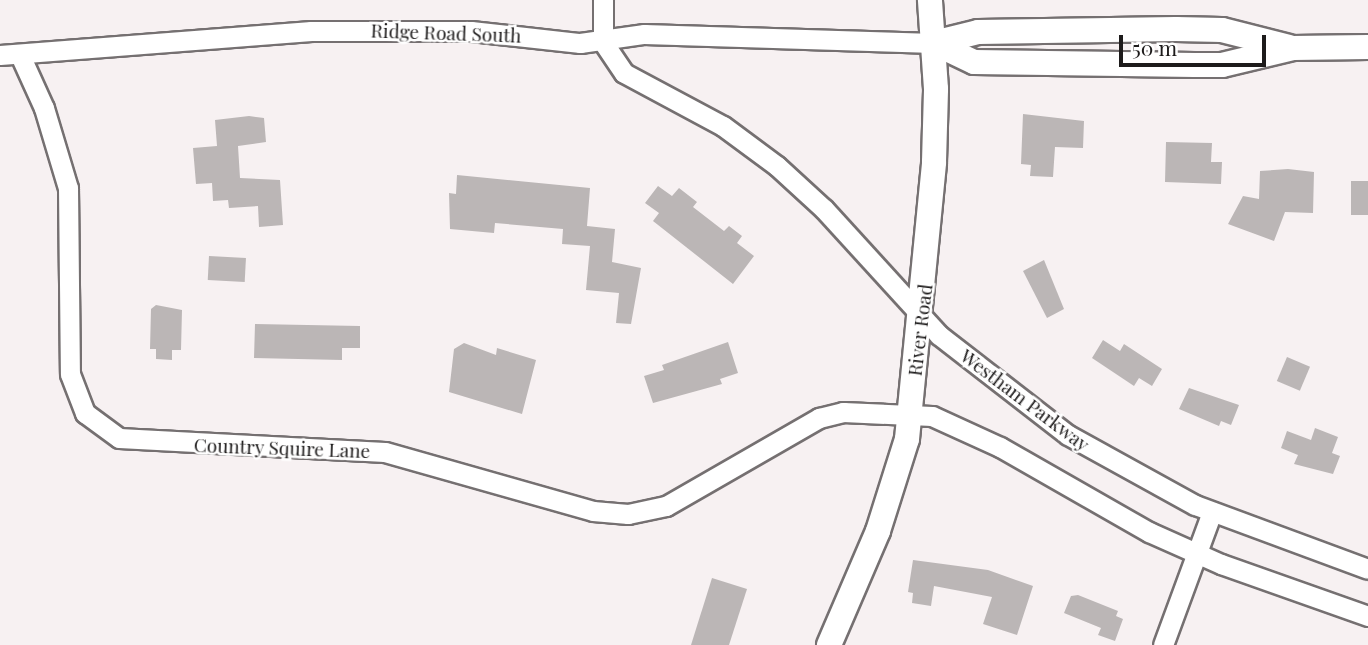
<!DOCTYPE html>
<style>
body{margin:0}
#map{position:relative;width:1368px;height:645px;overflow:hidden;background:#f7f1f2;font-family:"Playfair Display",serif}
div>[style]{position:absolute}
.building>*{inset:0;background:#bbb6b6;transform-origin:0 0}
.roads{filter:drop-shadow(2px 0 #757071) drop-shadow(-2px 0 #757071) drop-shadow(0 2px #757071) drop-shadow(0 -2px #757071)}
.minor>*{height:19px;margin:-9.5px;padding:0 9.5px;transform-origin:9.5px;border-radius:9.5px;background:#fff}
.major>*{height:24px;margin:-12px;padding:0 12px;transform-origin:12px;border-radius:12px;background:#fff}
span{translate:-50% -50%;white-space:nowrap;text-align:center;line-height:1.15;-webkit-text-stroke:5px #fff;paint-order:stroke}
.street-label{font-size:19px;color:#1d1b1b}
.scale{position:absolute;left:1119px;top:35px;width:147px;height:32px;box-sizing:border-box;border:4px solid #1d1b1b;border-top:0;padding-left:9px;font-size:21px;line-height:24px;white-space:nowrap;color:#1d1b1b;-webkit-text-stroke:5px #fff;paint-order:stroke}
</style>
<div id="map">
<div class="building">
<div style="clip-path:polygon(1023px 114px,1084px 121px,1083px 148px,1055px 147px,1053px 177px,1030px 176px,1031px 165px,1021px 164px)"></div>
<div style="clip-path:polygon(249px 116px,264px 118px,266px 142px,238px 146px,240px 178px,280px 180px,283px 225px,259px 227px,258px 206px,229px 208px,228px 200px,213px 201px,212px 183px,196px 184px,193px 148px,217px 146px,215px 120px)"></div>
<div style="clip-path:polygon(1166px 142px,1212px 143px,1211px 162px,1222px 162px,1221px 184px,1165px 182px)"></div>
<div style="clip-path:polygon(1288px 169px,1314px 172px,1313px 213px,1285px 212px,1274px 241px,1228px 224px,1243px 196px,1259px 199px,1260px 171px)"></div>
<div style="clip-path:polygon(457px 175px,590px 188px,587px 226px,615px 229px,612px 262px,641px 268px,631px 324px,616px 323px,619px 293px,586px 290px,590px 246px,562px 244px,563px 229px,495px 223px,494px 233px,450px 229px,449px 193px,456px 194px)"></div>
<div style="left:1351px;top:181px;width:17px;height:34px"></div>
<div style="clip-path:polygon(658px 186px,672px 196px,679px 188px,697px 202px,693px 207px,724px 231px,729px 226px,742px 236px,737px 243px,754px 256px,733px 284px,653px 221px,659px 213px,645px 203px)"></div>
<div style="left:209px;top:256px;width:37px;height:24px;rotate:3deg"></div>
<div style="clip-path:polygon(1044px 260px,1064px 309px,1047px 318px,1023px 271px)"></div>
<div style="clip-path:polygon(156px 305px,182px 310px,181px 350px,172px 350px,172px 360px,156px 359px,156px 349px,150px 349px,151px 309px)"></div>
<div style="clip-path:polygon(255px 324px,360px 326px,360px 348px,342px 348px,342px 360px,254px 358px)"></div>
<div style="clip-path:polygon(1103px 340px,1120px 351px,1124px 344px,1162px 369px,1152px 386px,1139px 378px,1134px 386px,1092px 358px)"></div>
<div style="clip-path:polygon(728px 342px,738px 373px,720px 379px,722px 384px,653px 403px,644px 376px,664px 370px,662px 365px)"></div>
<div style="clip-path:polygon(464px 343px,496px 355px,497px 348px,536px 360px,522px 414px,449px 392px,454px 349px)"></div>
<div style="left:1287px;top:357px;width:25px;height:26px;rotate:23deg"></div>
<div style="clip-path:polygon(1189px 388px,1239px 405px,1231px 425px,1221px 421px,1219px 426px,1179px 409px)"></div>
<div style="clip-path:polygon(1315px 428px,1338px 437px,1332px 453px,1340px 456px,1333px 474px,1294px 464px,1298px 455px,1281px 448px,1287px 431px,1311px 440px)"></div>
<div style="clip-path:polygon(913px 560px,988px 570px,1033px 586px,1017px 635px,983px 624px,992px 597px,934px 586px,931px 606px,912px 603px,913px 593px,908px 592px)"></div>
<div style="clip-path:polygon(712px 578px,747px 589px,729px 645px,691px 645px)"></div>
<div style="clip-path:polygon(1078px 595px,1118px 611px,1116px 616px,1123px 619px,1115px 641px,1098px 635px,1101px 628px,1064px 613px,1071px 596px)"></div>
</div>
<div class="roads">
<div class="minor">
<div style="left:603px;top:0;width:42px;rotate:90deg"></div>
<div style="left:603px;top:42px;width:37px;rotate:56deg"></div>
<div style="left:624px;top:73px;width:112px;rotate:28.2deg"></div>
<div style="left:723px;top:126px;width:67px;rotate:36.5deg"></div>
<div style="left:777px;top:166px;width:64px;rotate:42.5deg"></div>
<div style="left:824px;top:209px;width:171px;rotate:47.6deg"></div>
<div style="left:939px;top:335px;width:163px;rotate:37.8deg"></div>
<div style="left:1068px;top:435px;width:145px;rotate:28.9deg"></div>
<div style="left:1195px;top:505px;width:184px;rotate:20.3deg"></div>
<div style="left:0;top:55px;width:312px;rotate:-4.4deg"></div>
<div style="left:311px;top:31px;width:160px"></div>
<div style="left:471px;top:31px;width:110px;rotate:6.3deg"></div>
<div style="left:580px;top:43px;width:65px;rotate:-8deg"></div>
<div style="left:644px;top:34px;width:290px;rotate:1.8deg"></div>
<div style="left:20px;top:55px;width:58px;rotate:65.6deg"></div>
<div style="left:44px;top:108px;width:84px;rotate:73.3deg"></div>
<div style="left:68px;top:188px;width:186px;rotate:89.4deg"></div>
<div style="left:70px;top:374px;width:42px;rotate:69deg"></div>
<div style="left:85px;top:413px;width:42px;rotate:36.3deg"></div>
<div style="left:119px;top:438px;width:266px;rotate:3deg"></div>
<div style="left:385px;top:452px;width:216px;rotate:15.8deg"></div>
<div style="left:593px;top:511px;width:35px;rotate:5deg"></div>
<div style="left:628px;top:514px;width:39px;rotate:-12deg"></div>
<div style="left:666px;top:506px;width:177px;rotate:-29.9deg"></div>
<div style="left:819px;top:418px;width:25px;rotate:-14deg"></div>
<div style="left:843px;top:412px;width:89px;rotate:2.6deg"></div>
<div style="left:932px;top:416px;width:75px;rotate:24.5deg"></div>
<div style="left:1000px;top:447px;width:172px;rotate:29.7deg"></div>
<div style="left:1149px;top:532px;width:79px;rotate:24deg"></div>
<div style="left:1221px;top:564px;width:156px;rotate:19.5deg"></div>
<div style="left:1163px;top:645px;width:142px;rotate:-69.8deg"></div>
</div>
<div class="major">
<div style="left:934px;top:43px;width:44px;rotate:25.4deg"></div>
<div style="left:974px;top:62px;width:221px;rotate:0.8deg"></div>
<div style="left:1195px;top:65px;width:27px"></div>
<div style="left:1222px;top:65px;width:73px;rotate:-13.5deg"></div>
<div style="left:1293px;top:48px;width:75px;rotate:-0.8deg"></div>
<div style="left:934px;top:43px;width:45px;rotate:-14deg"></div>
<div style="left:978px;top:32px;width:198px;rotate:-0.9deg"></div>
<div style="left:1176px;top:29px;width:46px;rotate:1.2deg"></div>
<div style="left:1222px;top:30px;width:69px;rotate:14.2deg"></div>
<div style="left:829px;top:645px;width:124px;rotate:-66.7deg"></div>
<div style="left:878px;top:531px;width:96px;rotate:-72.5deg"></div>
<div style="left:907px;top:439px;width:278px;rotate:-84.4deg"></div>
<div style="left:934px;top:162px;width:73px;rotate:-88.4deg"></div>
<div style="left:936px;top:89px;width:89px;rotate:-93.9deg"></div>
</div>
</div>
<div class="street-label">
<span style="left:446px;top:33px;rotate:2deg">Ridge Road South</span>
<span style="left:920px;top:330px;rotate:-83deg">River Road</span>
<span style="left:1025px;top:400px;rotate:37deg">Westham Parkway</span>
<span style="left:282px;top:448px;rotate:2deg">Country Squire Lane</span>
</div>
<div class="scale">50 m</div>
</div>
